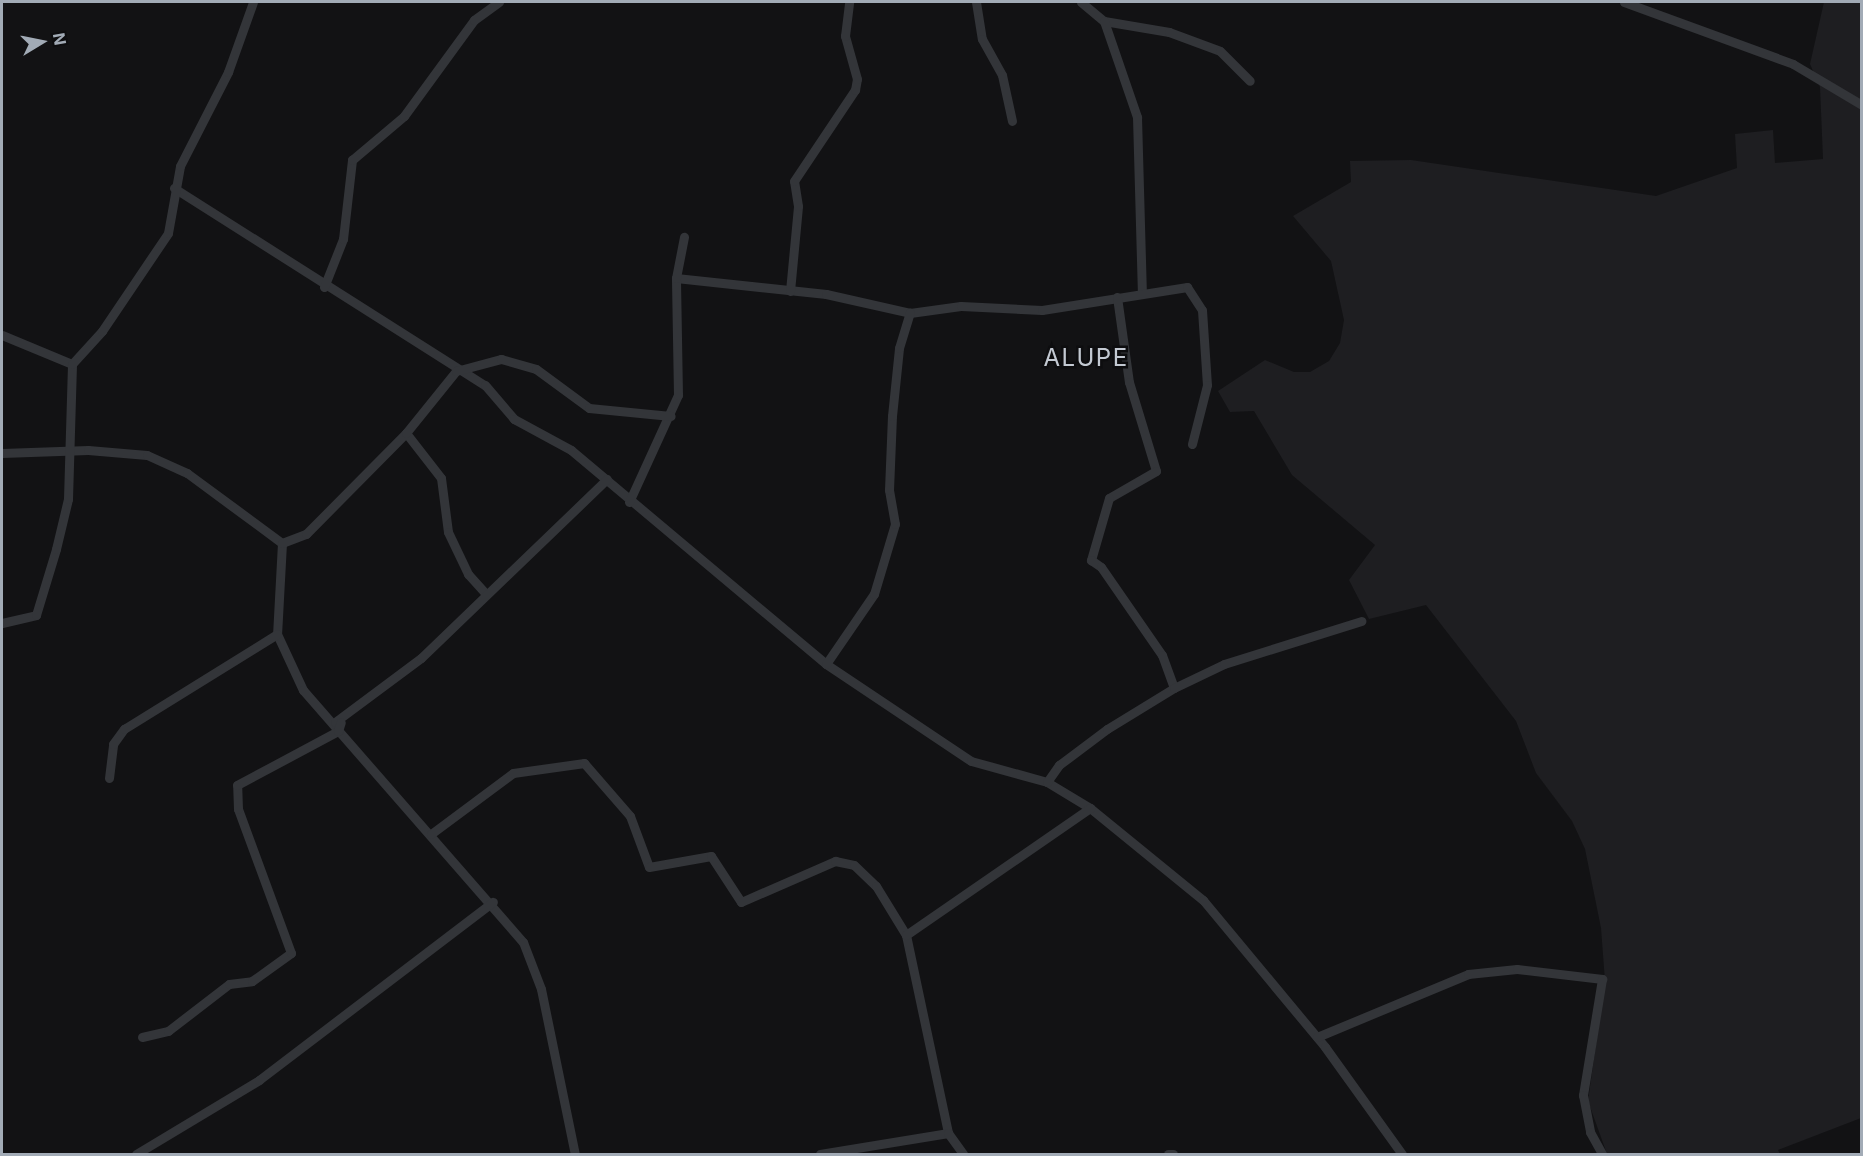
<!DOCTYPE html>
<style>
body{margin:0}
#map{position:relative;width:1863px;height:1156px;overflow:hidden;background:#121214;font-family:Inter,sans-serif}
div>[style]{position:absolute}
.built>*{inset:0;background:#1e1e21}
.minor>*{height:9px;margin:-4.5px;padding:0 4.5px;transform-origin:4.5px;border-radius:4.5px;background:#333539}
span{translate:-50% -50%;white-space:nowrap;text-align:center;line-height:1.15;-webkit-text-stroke:5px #0d0d0f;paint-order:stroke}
.quarter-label{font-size:24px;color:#c3c9d2;letter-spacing:1.5px}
.frame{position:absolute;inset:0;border:3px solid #a2abb6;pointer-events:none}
.north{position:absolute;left:12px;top:12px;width:60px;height:60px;-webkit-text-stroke:4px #0d0d0f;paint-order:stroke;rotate:80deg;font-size:16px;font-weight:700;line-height:24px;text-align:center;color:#a2abb6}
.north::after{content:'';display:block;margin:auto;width:21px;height:27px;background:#a2abb6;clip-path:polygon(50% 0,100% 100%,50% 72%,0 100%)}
</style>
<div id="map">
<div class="built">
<div style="clip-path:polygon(1824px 2px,1861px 2px,1861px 1118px,1778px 1150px,1780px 1154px,1607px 1154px,1588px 1101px,1605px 981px,1601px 928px,1585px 849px,1572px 821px,1536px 773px,1516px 721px,1426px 605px,1369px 619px,1349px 580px,1375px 545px,1292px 475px,1254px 411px,1230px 412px,1218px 391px,1265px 360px,1294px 372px,1310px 372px,1329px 361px,1340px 343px,1344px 320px,1331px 261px,1293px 216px,1351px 182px,1350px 161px,1411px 160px,1656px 196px,1737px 168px,1735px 134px,1773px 130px,1775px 163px,1823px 159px,1820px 87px,1810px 64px)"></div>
</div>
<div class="minor">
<div style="left:976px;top:2px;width:37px;rotate:81deg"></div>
<div style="left:982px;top:39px;width:41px;rotate:60.9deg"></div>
<div style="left:1002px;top:75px;width:47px;rotate:77.7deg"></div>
<div style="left:1081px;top:2px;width:30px;rotate:40deg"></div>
<div style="left:1104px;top:21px;width:66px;rotate:9.6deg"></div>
<div style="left:1169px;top:32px;width:54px;rotate:20.4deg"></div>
<div style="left:1220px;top:51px;width:42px;rotate:45deg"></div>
<div style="left:1624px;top:2px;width:180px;rotate:20.1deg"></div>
<div style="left:1793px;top:64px;width:80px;rotate:30.7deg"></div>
<div style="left:1104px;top:21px;width:102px;rotate:71deg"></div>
<div style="left:1137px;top:117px;width:174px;rotate:88.4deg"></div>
<div style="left:174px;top:188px;width:368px;rotate:32.4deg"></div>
<div style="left:485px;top:385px;width:45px;rotate:49.5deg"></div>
<div style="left:514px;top:419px;width:65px;rotate:28.5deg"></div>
<div style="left:571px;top:450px;width:333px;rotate:40deg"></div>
<div style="left:826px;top:664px;width:174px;rotate:33.8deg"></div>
<div style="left:971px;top:761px;width:79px;rotate:15.4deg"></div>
<div style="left:1047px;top:782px;width:50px;rotate:31.2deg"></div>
<div style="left:1090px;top:808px;width:146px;rotate:39.2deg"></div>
<div style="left:1203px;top:900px;width:191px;rotate:50.3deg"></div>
<div style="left:1325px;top:1047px;width:132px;rotate:54.3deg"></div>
<div style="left:676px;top:278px;width:151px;rotate:6.1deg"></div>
<div style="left:826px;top:294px;width:86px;rotate:12.7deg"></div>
<div style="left:910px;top:313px;width:51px;rotate:-7.8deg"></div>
<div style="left:961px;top:306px;width:81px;rotate:2.8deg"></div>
<div style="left:1042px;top:310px;width:147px;rotate:-9deg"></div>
<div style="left:1187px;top:287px;width:27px;rotate:57deg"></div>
<div style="left:1202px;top:310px;width:75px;rotate:86.2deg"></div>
<div style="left:1207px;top:385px;width:61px;rotate:104.3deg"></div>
<div style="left:324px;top:287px;width:52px;rotate:-68.4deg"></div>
<div style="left:343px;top:239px;width:80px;rotate:-83.5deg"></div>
<div style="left:352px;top:160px;width:68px;rotate:-40.2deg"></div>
<div style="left:404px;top:116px;width:119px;rotate:-53.9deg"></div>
<div style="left:474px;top:20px;width:31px;rotate:-36deg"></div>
<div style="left:790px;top:291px;width:85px;rotate:-84.6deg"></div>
<div style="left:798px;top:206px;width:25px;rotate:-99deg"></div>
<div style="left:794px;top:181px;width:110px;rotate:-56.2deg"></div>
<div style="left:855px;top:90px;width:11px;rotate:-80deg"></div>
<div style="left:857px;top:79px;width:45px;rotate:-105.6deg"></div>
<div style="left:845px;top:36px;width:34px;rotate:-83deg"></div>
<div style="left:1117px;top:297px;width:86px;rotate:82deg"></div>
<div style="left:1129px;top:382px;width:93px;rotate:73.1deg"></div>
<div style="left:1156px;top:471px;width:54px;rotate:150.1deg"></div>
<div style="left:1109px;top:498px;width:65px;rotate:106.2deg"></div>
<div style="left:1091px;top:560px;width:12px;rotate:35deg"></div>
<div style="left:1101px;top:567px;width:107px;rotate:55.3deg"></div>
<div style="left:1162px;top:655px;width:35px;rotate:70deg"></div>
<div style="left:2px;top:335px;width:76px;rotate:22.5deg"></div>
<div style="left:406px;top:433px;width:57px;rotate:52.1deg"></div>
<div style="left:441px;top:478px;width:54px;rotate:82.6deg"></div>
<div style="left:448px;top:532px;width:47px;rotate:64.5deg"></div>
<div style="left:468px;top:574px;width:27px;rotate:48deg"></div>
<div style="left:2px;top:453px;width:86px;rotate:-2deg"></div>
<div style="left:88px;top:450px;width:59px;rotate:4.8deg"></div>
<div style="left:147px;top:455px;width:44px;rotate:24.2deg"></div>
<div style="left:187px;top:473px;width:118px;rotate:36.4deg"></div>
<div style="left:282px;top:543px;width:91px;rotate:93.1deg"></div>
<div style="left:277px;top:634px;width:62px;rotate:65.1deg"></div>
<div style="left:303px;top:690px;width:335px;rotate:48.9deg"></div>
<div style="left:523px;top:942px;width:50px;rotate:69deg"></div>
<div style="left:541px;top:989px;width:168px;rotate:78.4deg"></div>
<div style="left:629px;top:502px;width:118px;rotate:-65.4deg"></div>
<div style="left:678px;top:395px;width:117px;rotate:-91deg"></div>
<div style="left:676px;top:278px;width:42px;rotate:-79deg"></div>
<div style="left:282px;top:543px;width:26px;rotate:-21deg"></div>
<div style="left:306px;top:534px;width:142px;rotate:-45.3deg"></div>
<div style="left:406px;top:433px;width:80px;rotate:-51.1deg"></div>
<div style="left:456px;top:371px;width:47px;rotate:-14.9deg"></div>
<div style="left:501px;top:359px;width:36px;rotate:16deg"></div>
<div style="left:536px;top:369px;width:66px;rotate:36.3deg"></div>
<div style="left:589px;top:408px;width:82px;rotate:5.6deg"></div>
<div style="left:2px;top:623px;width:35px;rotate:-13deg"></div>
<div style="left:36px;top:615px;width:69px;rotate:-73.1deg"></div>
<div style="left:56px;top:549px;width:51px;rotate:-76.5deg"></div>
<div style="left:68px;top:499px;width:135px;rotate:-88.3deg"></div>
<div style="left:72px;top:364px;width:45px;rotate:-47.7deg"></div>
<div style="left:102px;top:331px;width:118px;rotate:-56deg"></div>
<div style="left:168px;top:233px;width:68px;rotate:-79.8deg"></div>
<div style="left:180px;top:166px;width:106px;rotate:-62.9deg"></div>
<div style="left:228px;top:72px;width:74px;rotate:-70.3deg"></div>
<div style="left:826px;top:664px;width:85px;rotate:-55.6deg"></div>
<div style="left:874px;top:594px;width:73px;rotate:-73.3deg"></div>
<div style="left:895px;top:524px;width:35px;rotate:-100deg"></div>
<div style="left:889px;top:490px;width:74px;rotate:-87.7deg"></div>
<div style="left:892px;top:416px;width:68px;rotate:-84.1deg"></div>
<div style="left:899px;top:348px;width:37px;rotate:-73deg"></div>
<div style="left:335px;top:722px;width:107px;rotate:-36.7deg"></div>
<div style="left:421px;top:658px;width:258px;rotate:-43.9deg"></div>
<div style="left:109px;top:778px;width:34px;rotate:-83deg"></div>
<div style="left:113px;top:744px;width:19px;rotate:-54deg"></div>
<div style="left:124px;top:729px;width:180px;rotate:-31.8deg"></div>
<div style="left:1047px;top:782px;width:21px;rotate:-55deg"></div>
<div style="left:1059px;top:765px;width:60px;rotate:-36.9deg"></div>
<div style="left:1107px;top:729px;width:79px;rotate:-31.5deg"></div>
<div style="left:1174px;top:688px;width:55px;rotate:-25.6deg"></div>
<div style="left:1224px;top:664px;width:144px;rotate:-17.4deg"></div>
<div style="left:431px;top:834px;width:102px;rotate:-36.6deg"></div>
<div style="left:513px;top:773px;width:72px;rotate:-8deg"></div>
<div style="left:584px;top:763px;width:70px;rotate:49deg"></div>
<div style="left:630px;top:816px;width:54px;rotate:69.6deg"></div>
<div style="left:649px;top:867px;width:63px;rotate:-10.1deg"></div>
<div style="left:711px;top:856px;width:55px;rotate:56.9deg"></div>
<div style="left:741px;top:902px;width:103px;rotate:-23.6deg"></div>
<div style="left:835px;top:861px;width:19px;rotate:12deg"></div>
<div style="left:854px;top:865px;width:30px;rotate:44deg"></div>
<div style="left:876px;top:886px;width:57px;rotate:58.5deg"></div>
<div style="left:906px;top:935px;width:202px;rotate:78deg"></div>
<div style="left:906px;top:935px;width:224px;rotate:-34.6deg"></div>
<div style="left:142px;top:1037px;width:27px;rotate:-13deg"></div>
<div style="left:168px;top:1031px;width:77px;rotate:-37.6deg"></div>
<div style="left:229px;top:984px;width:23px;rotate:-7deg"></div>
<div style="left:252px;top:981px;width:48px;rotate:-35.7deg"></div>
<div style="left:291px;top:953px;width:153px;rotate:-110.2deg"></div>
<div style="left:238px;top:809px;width:24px;rotate:-92deg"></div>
<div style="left:237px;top:785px;width:115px;rotate:-28.1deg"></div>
<div style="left:338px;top:731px;width:9px;rotate:-72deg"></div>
<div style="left:1317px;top:1037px;width:164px;rotate:-22.6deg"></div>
<div style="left:1468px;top:974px;width:49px;rotate:-5.8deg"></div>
<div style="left:1517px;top:969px;width:86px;rotate:6.7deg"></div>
<div style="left:1602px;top:979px;width:118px;rotate:99.3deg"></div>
<div style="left:1583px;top:1095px;width:38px;rotate:79deg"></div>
<div style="left:1590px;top:1132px;width:25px;rotate:61deg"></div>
<div style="left:136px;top:1154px;width:144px;rotate:-31deg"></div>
<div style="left:259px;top:1080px;width:294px;rotate:-37.3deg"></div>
<div style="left:820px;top:1154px;width:130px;rotate:-9.3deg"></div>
<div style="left:948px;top:1133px;width:26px;rotate:54deg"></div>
<div style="left:1168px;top:1154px;width:5px"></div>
</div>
<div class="quarter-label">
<span style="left:1086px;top:358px">ALUPE</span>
</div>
<div class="frame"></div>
<div class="north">N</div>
</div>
